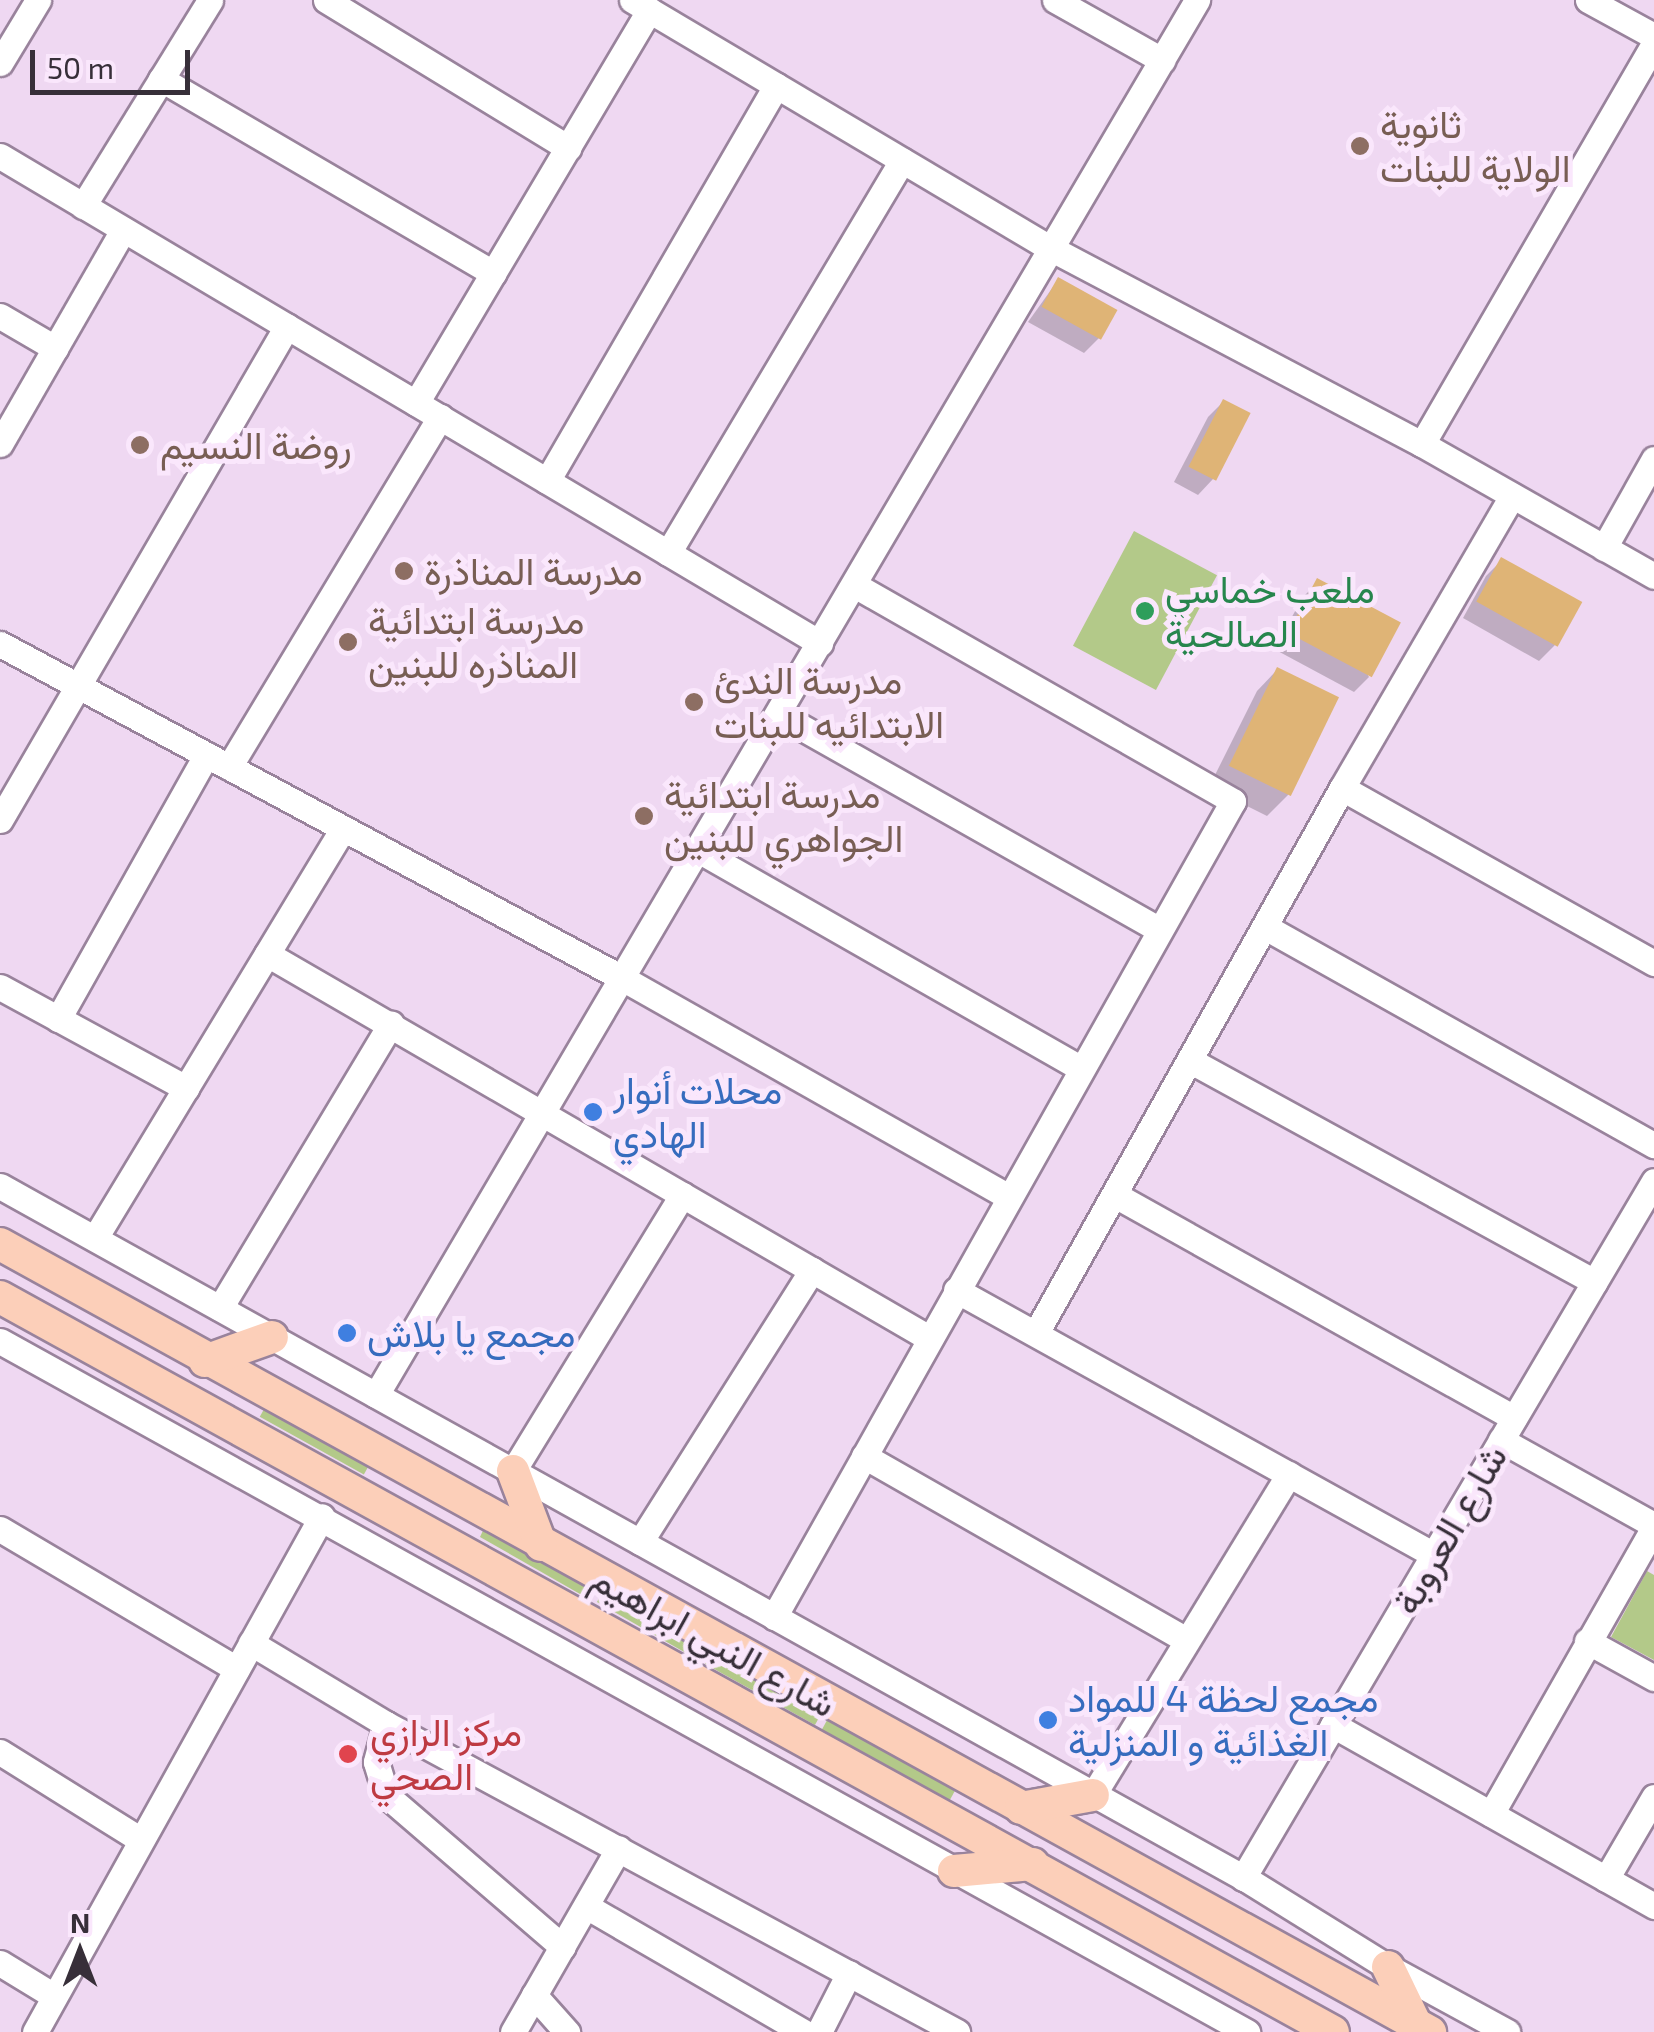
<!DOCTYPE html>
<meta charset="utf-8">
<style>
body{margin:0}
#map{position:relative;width:1654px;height:2032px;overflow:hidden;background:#efd8f2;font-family:"Exo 2",Vazirmatn,sans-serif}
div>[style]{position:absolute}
.green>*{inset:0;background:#b3c989;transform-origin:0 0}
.shadow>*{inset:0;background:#0003}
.building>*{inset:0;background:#dfb476;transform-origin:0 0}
.roads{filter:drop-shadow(2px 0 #99839c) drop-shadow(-2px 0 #99839c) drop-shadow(0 2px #99839c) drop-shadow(0 -2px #99839c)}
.minor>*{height:25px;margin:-12.5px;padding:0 12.5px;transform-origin:12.5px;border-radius:12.5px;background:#fff}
.major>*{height:32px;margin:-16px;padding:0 16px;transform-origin:16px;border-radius:16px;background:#fccfb9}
.dots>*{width:28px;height:28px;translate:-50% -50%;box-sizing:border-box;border:5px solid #fae7fc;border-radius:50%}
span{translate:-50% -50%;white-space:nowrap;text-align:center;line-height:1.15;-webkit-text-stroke:10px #fae7fc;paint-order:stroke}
.education-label{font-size:38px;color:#785e54}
.left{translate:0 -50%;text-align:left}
.leisure-label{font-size:38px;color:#27864d}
.shop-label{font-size:38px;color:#366cbe}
.street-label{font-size:38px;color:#372f39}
.health-label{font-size:38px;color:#be3a42}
.north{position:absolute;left:30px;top:1902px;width:100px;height:100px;-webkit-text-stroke:8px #fae7fc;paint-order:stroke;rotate:0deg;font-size:28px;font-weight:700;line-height:40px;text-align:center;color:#372f39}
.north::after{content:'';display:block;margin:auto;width:35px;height:45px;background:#372f39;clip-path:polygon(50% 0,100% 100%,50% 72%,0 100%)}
.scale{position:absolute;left:30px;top:50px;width:160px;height:45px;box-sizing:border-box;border:5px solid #372f39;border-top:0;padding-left:12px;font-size:30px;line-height:35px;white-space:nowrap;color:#372f39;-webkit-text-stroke:8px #fae7fc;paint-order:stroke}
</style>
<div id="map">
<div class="green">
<div style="left:1134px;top:531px;width:94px;height:130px;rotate:28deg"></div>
<div style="left:268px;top:1402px;width:119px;height:17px;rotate:29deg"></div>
<div style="clip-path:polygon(486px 1524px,595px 1583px,587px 1598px,480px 1537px)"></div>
<div style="clip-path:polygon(1647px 1571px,1654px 1575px,1654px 1660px,1611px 1637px)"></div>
<div style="clip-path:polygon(604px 1589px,707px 1644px,698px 1660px,597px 1602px)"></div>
<div style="left:713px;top:1649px;width:126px;height:17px;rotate:29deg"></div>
<div style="left:830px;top:1715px;width:146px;height:17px;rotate:29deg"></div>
</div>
<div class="shadow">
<div style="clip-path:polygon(1058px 280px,1099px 338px,1084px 353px,1028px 322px)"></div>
<div style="clip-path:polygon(1223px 402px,1213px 479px,1198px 495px,1174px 482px,1208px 417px)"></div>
<div style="clip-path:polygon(1502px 560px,1555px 645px,1539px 661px,1463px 618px,1486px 576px)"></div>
<div style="clip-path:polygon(1318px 582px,1369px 677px,1354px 692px,1274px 649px,1303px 597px)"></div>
<div style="clip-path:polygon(1277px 670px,1288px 795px,1267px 816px,1209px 787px,1257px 691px)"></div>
</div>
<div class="building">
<div style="left:1058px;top:277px;width:68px;height:34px;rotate:29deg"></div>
<div style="left:1223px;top:399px;width:31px;height:76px;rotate:27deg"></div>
<div style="left:1501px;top:557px;width:93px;height:51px;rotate:29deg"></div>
<div style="left:1317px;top:578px;width:95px;height:62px;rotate:28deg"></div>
<div style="left:1277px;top:667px;width:69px;height:110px;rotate:26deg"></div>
</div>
<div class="roads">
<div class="minor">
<div style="left:326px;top:0;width:284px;rotate:31.4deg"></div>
<div style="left:632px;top:0;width:486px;rotate:30.7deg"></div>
<div style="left:1050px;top:248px;width:420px;rotate:27.8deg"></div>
<div style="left:1422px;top:444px;width:267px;rotate:29.6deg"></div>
<div style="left:1055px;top:0;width:123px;rotate:29.3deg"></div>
<div style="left:1588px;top:0;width:75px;rotate:28.6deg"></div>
<div style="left:0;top:63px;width:74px;rotate:-58.9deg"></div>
<div style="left:161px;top:79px;width:385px;rotate:30.3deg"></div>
<div style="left:0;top:156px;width:954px;rotate:30.71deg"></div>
<div style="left:83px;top:206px;width:242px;rotate:-58.3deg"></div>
<div style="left:0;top:316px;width:64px;rotate:30.2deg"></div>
<div style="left:416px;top:403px;width:457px;rotate:-59.3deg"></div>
<div style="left:0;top:444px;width:247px;rotate:-60.1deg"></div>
<div style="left:1422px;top:444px;width:463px;rotate:-59.9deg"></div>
<div style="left:547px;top:481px;width:457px;rotate:-59.9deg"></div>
<div style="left:1604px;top:548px;width:102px;rotate:-60.7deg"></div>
<div style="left:668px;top:553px;width:457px;rotate:-59.2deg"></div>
<div style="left:0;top:644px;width:706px;rotate:28.23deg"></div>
<div style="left:622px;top:978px;width:443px;rotate:29.5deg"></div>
<div style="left:778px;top:714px;width:437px;rotate:29.5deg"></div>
<div style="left:229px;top:767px;width:409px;rotate:-58.9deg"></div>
<div style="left:1342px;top:788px;width:358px;rotate:29.3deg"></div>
<div style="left:0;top:820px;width:571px;rotate:-59.84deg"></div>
<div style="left:698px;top:850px;width:440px;rotate:29.7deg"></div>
<div style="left:1267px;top:928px;width:444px;rotate:29.3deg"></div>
<div style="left:267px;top:954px;width:765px;rotate:30.12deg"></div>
<div style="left:0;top:987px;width:212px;rotate:28.5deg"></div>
<div style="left:58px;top:1019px;width:303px;rotate:-60.7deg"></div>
<div style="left:1191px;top:1061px;width:460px;rotate:28.7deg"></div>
<div style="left:0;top:1186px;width:1426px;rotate:29.08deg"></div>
<div style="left:1246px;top:1879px;width:167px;rotate:31.8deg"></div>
<div style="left:1388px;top:1967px;width:136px;rotate:28.6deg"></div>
<div style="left:1115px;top:1195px;width:457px;rotate:29.2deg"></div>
<div style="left:95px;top:1238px;width:479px;rotate:-58.8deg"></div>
<div style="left:956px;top:1290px;width:547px;rotate:29deg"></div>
<div style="left:220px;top:1308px;width:332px;rotate:-59deg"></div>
<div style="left:1036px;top:1333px;width:625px;rotate:-60.69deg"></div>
<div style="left:1342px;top:788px;width:338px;rotate:-59.8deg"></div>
<div style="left:0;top:1341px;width:1426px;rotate:28.99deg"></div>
<div style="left:376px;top:1395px;width:1619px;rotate:-59.52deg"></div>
<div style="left:1501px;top:1440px;width:175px;rotate:29.1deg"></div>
<div style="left:864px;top:1456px;width:371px;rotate:29.7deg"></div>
<div style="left:513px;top:1471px;width:324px;rotate:-58.5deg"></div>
<div style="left:0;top:1529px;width:275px;rotate:30.6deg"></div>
<div style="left:640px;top:1542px;width:322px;rotate:-57.7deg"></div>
<div style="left:774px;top:1617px;width:936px;rotate:-60.64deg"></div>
<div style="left:1233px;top:801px;width:435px;rotate:-150.3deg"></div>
<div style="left:1587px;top:1641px;width:77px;rotate:28.9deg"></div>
<div style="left:251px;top:1643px;width:157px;rotate:31deg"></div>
<div style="left:386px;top:1724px;width:649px;rotate:28.34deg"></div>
<div style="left:386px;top:1724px;width:39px;rotate:105deg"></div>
<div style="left:376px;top:1762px;width:34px;rotate:73deg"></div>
<div style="left:386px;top:1795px;width:233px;rotate:40.7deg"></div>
<div style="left:1333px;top:1725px;width:369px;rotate:29.4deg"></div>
<div style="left:0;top:1752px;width:166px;rotate:32deg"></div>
<div style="left:1093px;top:1795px;width:376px;rotate:-58.6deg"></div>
<div style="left:1491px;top:1814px;width:330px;rotate:-60.4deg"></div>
<div style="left:1243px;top:1878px;width:809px;rotate:-59.47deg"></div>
<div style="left:1606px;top:1879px;width:95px;rotate:-59.7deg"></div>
<div style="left:586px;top:1906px;width:251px;rotate:30.1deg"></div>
<div style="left:0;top:1963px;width:63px;rotate:31.4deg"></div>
<div style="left:534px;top:1995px;width:50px;rotate:48.3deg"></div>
<div style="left:35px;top:2032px;width:590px;rotate:-60.92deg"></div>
<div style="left:513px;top:2032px;width:212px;rotate:-60.1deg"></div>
<div style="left:819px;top:2032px;width:66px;rotate:-63deg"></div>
</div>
<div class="major">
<div style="left:0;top:1244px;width:1633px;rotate:28.86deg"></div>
<div style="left:0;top:1297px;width:1522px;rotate:28.87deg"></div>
<div style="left:205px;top:1361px;width:71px;rotate:-19.7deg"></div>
<div style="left:513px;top:1471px;width:79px;rotate:69.3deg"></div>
<div style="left:1021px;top:1808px;width:73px;rotate:-10.2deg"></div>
<div style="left:954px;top:1871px;width:79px;rotate:-5.1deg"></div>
<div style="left:1388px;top:1967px;width:64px;rotate:64.2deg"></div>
</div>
</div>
<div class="dots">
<div style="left:1360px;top:146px;background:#8d6e63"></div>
<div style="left:140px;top:445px;background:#8d6e63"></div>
<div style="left:404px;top:571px;background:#8d6e63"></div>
<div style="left:1145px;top:611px;background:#2e9e5b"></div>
<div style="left:348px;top:642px;background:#8d6e63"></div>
<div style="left:694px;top:702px;background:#8d6e63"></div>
<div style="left:644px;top:816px;background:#8d6e63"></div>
<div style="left:593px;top:1112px;background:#3f7fe0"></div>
<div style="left:347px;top:1333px;background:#3f7fe0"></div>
<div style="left:1048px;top:1720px;background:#3f7fe0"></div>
<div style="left:348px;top:1754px;background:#e0444e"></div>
</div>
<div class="education-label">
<span class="left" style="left:1380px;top:146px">ثانوية<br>الولاية للبنات</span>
<span class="left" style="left:160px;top:445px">روضة النسيم</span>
<span class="left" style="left:424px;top:571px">مدرسة المناذرة</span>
<span class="left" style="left:368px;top:642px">مدرسة ابتدائية<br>المناذره للبنين</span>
<span class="left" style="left:714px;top:702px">مدرسة الندئ<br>الابتدائيه للبنات</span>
<span class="left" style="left:664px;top:816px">مدرسة ابتدائية<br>الجواهري للبنين</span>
</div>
<div class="leisure-label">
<span class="left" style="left:1165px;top:611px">ملعب خماسي<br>الصالحية</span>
</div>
<div class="shop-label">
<span class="left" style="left:613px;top:1112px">محلات أنوار<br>الهادي</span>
<span class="left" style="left:367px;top:1333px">مجمع يا بلاش</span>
<span class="left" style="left:1068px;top:1720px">مجمع لحظة 4 للمواد<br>الغذائية و المنزلية</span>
</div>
<div class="street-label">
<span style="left:1449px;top:1529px;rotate:-60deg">شارع العروبة</span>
<span style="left:714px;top:1640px;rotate:29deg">شارع النبي ابراهيم</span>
</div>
<div class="health-label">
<span class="left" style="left:370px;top:1754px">مركز الرازي<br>الصحي</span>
</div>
<div class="north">N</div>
<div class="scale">50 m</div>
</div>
